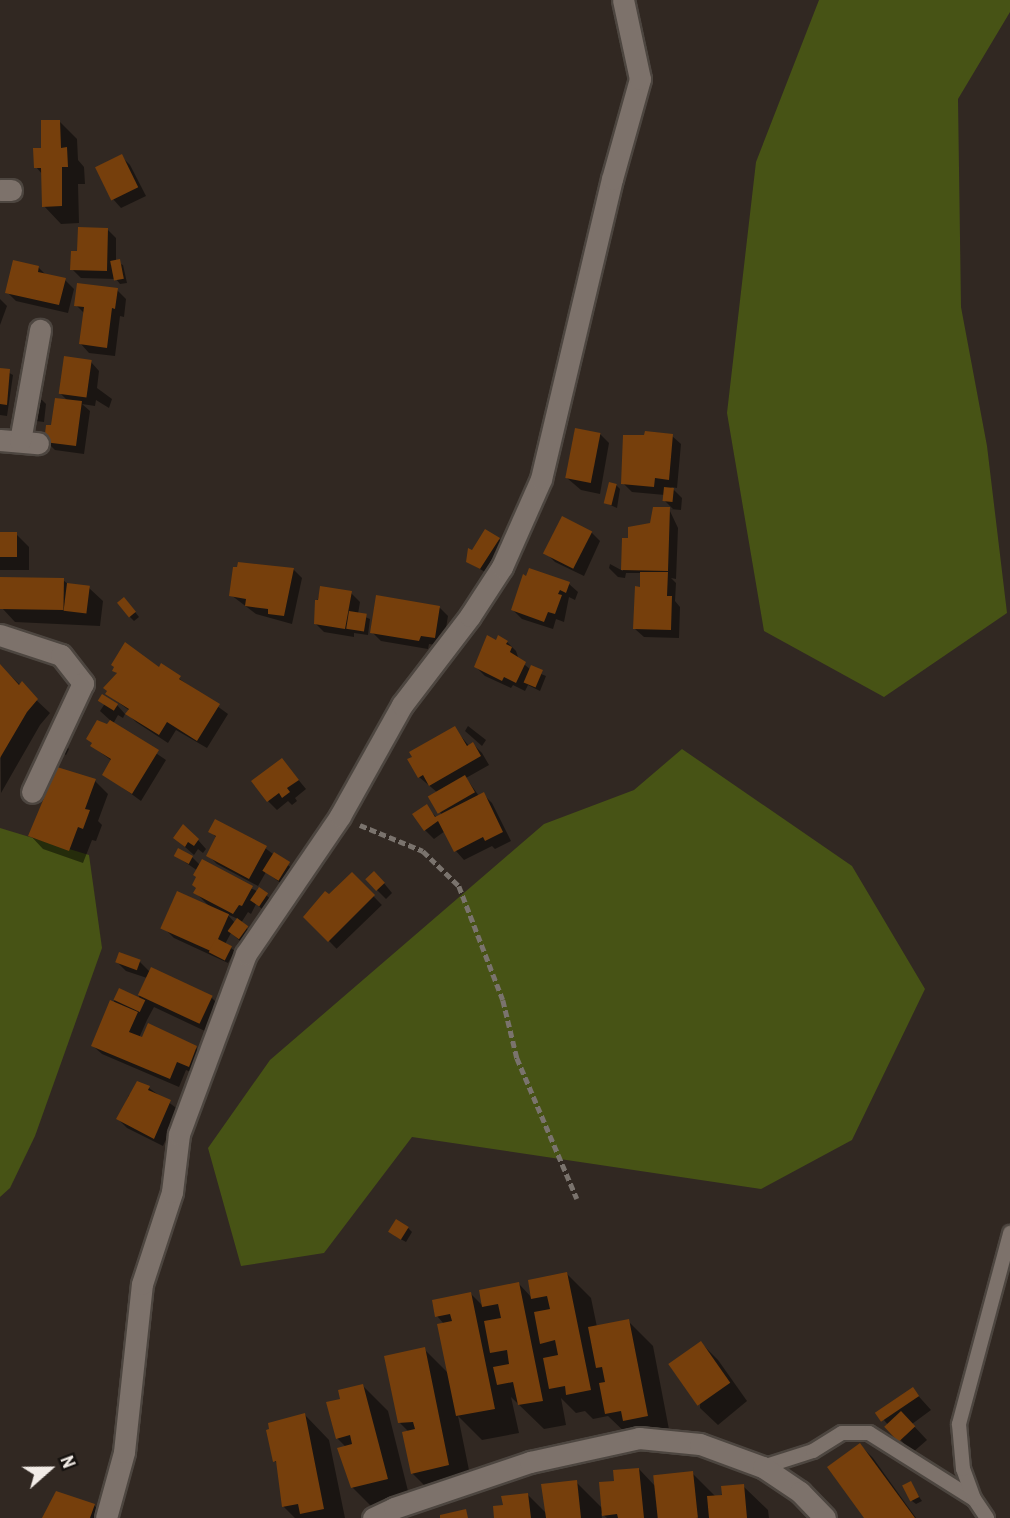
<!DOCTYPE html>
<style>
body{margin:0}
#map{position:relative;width:1010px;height:1518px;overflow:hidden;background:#312822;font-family:"Archivo Narrow",sans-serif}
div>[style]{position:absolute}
.green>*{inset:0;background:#475315}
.shadow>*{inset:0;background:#0007;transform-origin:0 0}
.building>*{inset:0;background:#763f0c;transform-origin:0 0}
.path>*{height:4.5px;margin-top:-2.25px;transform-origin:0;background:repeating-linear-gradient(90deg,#7a736d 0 7px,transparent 0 10.5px)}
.roads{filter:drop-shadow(2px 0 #4d4640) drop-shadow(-2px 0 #4d4640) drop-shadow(0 2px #4d4640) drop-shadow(0 -2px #4d4640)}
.service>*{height:14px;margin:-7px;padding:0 7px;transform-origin:7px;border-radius:7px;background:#7d726b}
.minor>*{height:21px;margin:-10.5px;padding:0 10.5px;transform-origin:10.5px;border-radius:10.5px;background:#7d726b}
span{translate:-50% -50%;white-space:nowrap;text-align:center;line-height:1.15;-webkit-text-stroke:6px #16120f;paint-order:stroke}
.north{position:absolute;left:14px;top:1434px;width:70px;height:70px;-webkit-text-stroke:5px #16120f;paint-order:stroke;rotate:69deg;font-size:19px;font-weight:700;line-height:28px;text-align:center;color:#f2ece7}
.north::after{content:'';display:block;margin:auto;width:24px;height:32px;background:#f2ece7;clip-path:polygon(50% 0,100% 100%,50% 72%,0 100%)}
</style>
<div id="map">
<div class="green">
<div style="clip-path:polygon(819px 0,1010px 0,1010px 12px,958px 99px,961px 307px,987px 446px,1007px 613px,884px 697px,764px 631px,727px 413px,756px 162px)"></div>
<div style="clip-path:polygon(682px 749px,852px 866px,925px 989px,852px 1140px,761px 1189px,412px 1137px,324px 1253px,241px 1266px,208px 1148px,270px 1060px,544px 824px,634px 790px)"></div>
<div style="clip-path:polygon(0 828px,89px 855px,102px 948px,35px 1136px,10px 1188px,0 1197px)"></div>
</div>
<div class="shadow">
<div style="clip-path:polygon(60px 122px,77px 139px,78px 160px,84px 167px,85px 184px,78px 184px,79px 223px,61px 224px,44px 206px,43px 175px,36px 167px)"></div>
<div style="clip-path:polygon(121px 156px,130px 165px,146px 196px,121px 208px,113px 199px)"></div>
<div style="clip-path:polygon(107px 229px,116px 238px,116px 262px,123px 265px,127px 283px,120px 284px,116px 279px,81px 278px,72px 269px,79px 253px)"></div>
<div style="clip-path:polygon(38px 267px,46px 275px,65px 280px,74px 289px,68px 313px,16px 301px,7px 292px)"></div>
<div style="clip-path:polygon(117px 290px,126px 299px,124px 317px,120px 316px,115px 356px,89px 353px,81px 344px,84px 313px,76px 305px)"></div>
<div style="clip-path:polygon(0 299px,7px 306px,0 325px)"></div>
<div style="clip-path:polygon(91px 362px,99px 371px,97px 388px,112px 399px,109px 408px,96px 400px,95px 406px,82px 404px,90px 411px,84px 454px,55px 450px,46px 441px,68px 401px,61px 394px)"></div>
<div style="clip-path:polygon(0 368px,13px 375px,7px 416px,0 415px)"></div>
<div style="clip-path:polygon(26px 399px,42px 400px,46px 404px,44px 422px,28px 420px)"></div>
<div style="clip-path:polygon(600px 434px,609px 443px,600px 494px,581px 490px,567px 478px)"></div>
<div style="clip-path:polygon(672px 436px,681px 444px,677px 488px,671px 487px,682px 498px,681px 510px,670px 509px,673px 509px,665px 501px,665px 495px,632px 492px,623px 483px)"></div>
<div style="clip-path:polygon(616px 485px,620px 489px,617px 508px,608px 504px)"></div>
<div style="clip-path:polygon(669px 509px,678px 528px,676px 579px,671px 578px,676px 583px,675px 601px,680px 607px,679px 638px,644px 637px,635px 629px,642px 573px,626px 573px,625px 578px,618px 577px,609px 568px,610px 564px,623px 571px,623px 540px,630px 540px,639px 525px,652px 525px)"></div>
<div style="clip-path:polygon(591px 532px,600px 541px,584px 576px,555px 562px,546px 553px)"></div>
<div style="clip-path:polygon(0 534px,16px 534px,29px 547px,29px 570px,0 570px)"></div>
<div style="clip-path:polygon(499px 539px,503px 543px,485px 572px,468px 562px,473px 552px)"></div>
<div style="clip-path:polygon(293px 569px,302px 578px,292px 624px,256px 614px,231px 595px)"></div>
<div style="clip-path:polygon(63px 580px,69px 585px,89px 588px,103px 601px,100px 626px,15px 622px,2px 608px)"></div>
<div style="clip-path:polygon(569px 584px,578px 592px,575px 600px,569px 597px,564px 622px,556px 619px,553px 629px,522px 619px,513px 610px)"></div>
<div style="clip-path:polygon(321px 588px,351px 593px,360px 602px,358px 614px,370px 619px,368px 635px,354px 633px,354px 637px,324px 632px,316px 624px,315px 609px)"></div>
<div style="clip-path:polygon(128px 603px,139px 617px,134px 621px,130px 617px)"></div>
<div style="clip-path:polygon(440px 608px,448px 616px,443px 646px,429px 644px,428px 649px,381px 641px,372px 632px)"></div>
<div style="clip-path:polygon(496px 642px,507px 642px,516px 651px,519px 660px,531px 670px,546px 676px,540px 691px,528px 685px,525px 691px,513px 685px,511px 688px,485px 676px,476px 667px)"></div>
<div style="clip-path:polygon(0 666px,50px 713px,40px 725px,1px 793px)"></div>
<div style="clip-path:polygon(162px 666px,228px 714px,207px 748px,176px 730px,168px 743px,136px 722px,128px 714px,130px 711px,107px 694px,118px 674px,114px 670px,159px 669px)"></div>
<div style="clip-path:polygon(104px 705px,117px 705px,125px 714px,123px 718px,118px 715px,113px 724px,166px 760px,141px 801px,104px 774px,112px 761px,92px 746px,111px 721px,100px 711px)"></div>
<div style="clip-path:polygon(468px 726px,486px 740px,482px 746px,465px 731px)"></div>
<div style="clip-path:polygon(455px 729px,469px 746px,473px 744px,482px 753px,489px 765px,466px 778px,479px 796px,483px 794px,492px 803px,511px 841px,495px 849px,492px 846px,464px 860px,456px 851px,445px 831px,434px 839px,425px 830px,427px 807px,437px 818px,442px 815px,430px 797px,438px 793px,419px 777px,412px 752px)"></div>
<div style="clip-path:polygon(65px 745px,69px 749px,66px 755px,51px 746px)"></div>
<div style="clip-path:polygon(282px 760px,306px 789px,295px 798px,297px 801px,292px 805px,288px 801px,277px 810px,268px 801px)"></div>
<div style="clip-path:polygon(95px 781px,108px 794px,98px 821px,102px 825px,96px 841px,92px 840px,83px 863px,43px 849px,30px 835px)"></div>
<div style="clip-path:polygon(210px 831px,265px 848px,297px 872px,287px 888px,266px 872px,258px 886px,217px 864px,208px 855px,217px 838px)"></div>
<div style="clip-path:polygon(175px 838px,198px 840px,206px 849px,203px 853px,198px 849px,194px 855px)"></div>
<div style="clip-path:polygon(evenodd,176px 856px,192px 857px,201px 866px,266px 895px,275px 903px,268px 914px,256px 904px,251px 914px,248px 912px,241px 923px,255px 936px,247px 947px,231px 933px,225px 944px,235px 951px,228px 963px,174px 938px,165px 929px,210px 907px,196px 893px,198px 871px,176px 856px,227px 914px,238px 919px,235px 923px,227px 914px)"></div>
<div style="left:352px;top:874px;width:43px;height:63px;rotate:46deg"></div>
<div style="clip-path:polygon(367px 880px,383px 882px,392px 893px,386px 899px)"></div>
<div style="clip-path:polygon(117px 962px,140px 962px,150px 972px,211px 997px,220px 1006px,207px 1032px,154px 1007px,147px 1020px,139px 1038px,196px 1048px,205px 1056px,198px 1075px,186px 1070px,179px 1087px,102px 1054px,93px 1046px,119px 991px,138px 999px,147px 978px,126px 971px)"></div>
<div style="clip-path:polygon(149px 1088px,179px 1110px,163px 1146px,127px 1128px,118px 1119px,129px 1095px)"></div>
<div style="clip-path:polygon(408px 1228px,412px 1232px,406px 1242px,395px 1236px)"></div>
<div style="clip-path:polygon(567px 1274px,591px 1298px,597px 1327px,628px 1321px,653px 1346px,671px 1440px,631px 1438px,608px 1416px,593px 1419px,585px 1411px,576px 1413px,561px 1398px,566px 1425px,544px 1429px,511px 1397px,519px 1433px,482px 1440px,458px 1416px,473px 1490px,437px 1498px,412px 1473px,409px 1432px,400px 1423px,424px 1349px,449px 1374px,444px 1324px,437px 1316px,471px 1294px,484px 1307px,481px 1292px,519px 1284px,533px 1299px,530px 1281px)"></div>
<div style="clip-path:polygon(701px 1343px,718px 1360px,747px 1401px,718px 1425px,700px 1408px)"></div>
<div style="clip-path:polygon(363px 1386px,388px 1411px,411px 1503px,377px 1512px,352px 1487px,347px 1448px,337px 1438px,342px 1400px)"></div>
<div style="clip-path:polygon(913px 1390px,931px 1410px,912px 1424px,927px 1440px,912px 1453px,878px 1413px)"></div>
<div style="clip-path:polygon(305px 1415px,329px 1440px,345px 1518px,295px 1518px,284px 1507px,278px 1465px,275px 1461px)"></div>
<div style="clip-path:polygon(860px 1445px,873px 1458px,916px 1518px,866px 1518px)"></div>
<div style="clip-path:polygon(639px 1469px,655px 1486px,692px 1473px,716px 1497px,743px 1486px,768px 1510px,769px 1518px,607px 1518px,601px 1513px,602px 1518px,496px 1518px,505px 1507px,528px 1495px,547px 1514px,576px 1482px,603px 1509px,616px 1482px)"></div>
<div style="clip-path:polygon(910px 1484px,922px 1501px,916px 1504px,912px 1501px)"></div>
<div style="clip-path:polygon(94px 1505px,102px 1514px,101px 1518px,44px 1518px)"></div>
</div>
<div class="building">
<div style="clip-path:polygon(41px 120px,60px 120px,61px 148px,67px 147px,68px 167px,62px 167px,62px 206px,42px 207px,41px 168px,34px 168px,33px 148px,41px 148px)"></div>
<div style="left:122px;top:154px;width:37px;height:30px;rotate:64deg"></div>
<div style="clip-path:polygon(78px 227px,108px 228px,107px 271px,70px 270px,71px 251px,77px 251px)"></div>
<div style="left:120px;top:259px;width:20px;height:10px;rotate:79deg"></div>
<div style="clip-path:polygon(13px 260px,39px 266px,38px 272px,66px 278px,59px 305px,5px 293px)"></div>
<div style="clip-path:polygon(77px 283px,118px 288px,115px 309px,112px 308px,107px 348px,79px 344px,84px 307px,74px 306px)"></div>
<div style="left:64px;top:356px;width:28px;height:38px;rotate:8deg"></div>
<div style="clip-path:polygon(0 368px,10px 369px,7px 405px,0 404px)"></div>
<div style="clip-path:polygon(55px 398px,82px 401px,76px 446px,44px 442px,46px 425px,51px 425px)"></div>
<div style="left:575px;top:428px;width:26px;height:51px;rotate:11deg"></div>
<div style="clip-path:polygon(645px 431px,673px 434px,669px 480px,655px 478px,654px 487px,621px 484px,623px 435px,644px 435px)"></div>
<div style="left:609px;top:482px;width:8px;height:22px;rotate:14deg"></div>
<div style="left:664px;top:487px;width:10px;height:14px;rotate:6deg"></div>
<div style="clip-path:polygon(653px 507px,670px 507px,668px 571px,621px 570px,622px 538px,628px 538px,628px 527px,650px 523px)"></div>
<div style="left:562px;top:516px;width:34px;height:42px;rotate:27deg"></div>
<div style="clip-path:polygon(485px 529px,500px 538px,480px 569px,466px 562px,468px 548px,472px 550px)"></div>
<div style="left:0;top:532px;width:17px;height:25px"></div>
<div style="clip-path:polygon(238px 562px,294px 568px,284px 616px,268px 614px,268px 609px,245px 606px,246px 599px,229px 596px,233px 567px,237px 567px)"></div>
<div style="clip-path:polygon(529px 568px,570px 582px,566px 593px,560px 590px,558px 594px,562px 595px,555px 614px,548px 612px,544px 622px,511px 610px,523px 574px,526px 576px)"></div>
<div style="clip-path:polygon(640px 572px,668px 572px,667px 596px,672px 596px,671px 630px,633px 629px,635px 586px,640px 587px)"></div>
<div style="left:0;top:577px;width:64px;height:32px;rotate:1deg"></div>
<div style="left:67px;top:583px;width:23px;height:28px;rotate:7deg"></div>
<div style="clip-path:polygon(320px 586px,352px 591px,345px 629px,314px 624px,315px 600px,318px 600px)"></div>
<div style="clip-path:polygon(376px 595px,440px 606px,435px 638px,421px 636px,419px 641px,370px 633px)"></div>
<div style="left:124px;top:597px;width:19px;height:9px;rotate:51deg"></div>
<div style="left:349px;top:611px;width:18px;height:18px;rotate:9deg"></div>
<div style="clip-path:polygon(487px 635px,496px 640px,498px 635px,508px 641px,506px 644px,512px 647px,510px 652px,526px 662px,516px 683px,504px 677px,502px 681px,474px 667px)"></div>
<div style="clip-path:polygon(125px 642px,159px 667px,161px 663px,181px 676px,179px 679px,220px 704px,197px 741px,167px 722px,159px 735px,125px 714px,129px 709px,105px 694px,107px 691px,103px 688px,117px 673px,112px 671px,114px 667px,111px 665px)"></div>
<div style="clip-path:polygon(0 664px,19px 685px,22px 681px,38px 699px,27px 712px,0 758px)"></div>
<div style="left:531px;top:665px;width:13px;height:19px;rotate:23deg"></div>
<div style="left:102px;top:694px;width:19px;height:8px;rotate:32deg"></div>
<div style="clip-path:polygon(97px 720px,107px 724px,110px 720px,159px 750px,132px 794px,102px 775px,111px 759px,90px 746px,92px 743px,86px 739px)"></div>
<div style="clip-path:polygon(455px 726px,467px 746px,473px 742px,481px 756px,429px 786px,423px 775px,418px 778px,407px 759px,412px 757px,409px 752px)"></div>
<div style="clip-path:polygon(282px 758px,299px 780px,287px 788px,290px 792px,282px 798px,279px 793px,267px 802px,251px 781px)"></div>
<div style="clip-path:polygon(57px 767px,96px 779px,85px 809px,90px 810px,83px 829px,78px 827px,69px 851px,28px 836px)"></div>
<div style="left:465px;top:775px;width:20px;height:43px;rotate:60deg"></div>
<div style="clip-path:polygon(484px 792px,503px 832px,485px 841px,483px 837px,454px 852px,438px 821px,424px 831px,412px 814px,427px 804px,435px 817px)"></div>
<div style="clip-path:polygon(215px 819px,267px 846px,249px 879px,206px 856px,216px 836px,208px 832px)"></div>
<div style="clip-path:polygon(183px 824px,199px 839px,194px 846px,188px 842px,185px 847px,173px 838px)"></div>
<div style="left:178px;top:848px;width:17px;height:9px;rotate:28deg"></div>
<div style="left:274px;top:852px;width:19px;height:22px;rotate:32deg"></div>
<div style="clip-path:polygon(202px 859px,253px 886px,242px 906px,239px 905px,233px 914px,193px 893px,196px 888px,192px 885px,196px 877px,193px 875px)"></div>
<div style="left:374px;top:871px;width:16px;height:12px;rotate:47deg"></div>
<div style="clip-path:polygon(352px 872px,375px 895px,328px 942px,303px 917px,325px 891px,329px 894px)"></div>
<div style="left:259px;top:887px;width:11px;height:16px;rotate:34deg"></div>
<div style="left:177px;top:891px;width:57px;height:41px;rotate:24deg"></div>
<div style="left:237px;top:918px;width:14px;height:16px;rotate:36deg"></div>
<div style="left:216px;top:938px;width:18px;height:16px;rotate:27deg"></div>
<div style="left:119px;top:952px;width:23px;height:11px;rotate:20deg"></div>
<div style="left:151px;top:967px;width:68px;height:31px;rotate:25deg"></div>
<div style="left:119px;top:988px;width:29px;height:13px;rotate:25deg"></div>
<div style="clip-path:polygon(110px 1000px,138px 1012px,129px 1032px,142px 1037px,148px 1023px,197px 1046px,189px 1067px,177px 1062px,170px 1079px,91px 1046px)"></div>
<div style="clip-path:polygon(137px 1081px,150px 1086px,148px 1090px,171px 1100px,154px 1139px,116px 1119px)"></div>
<div style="left:396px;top:1219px;width:15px;height:15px;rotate:32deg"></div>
<div style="clip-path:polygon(567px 1272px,591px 1390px,566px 1395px,565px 1386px,549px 1389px,543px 1358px,558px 1355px,555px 1340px,540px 1344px,534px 1312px,550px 1309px,547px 1296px,531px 1299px,528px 1280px)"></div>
<div style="clip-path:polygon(519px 1282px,543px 1401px,518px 1405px,513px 1382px,497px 1385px,493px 1367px,509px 1364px,507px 1350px,490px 1353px,484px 1321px,501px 1318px,498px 1304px,482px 1307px,479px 1290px)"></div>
<div style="clip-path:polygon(471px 1292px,495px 1409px,456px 1416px,437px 1324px,452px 1321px,450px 1314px,435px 1317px,432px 1300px)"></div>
<div style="clip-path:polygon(629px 1319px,648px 1416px,623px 1421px,621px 1411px,605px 1414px,599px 1383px,605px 1382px,602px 1367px,596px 1368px,588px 1327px)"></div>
<div style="left:701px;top:1341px;width:51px;height:40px;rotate:55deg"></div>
<div style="clip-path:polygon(425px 1347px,449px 1465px,411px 1474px,402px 1432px,415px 1429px,413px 1422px,398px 1423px,384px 1356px)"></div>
<div style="clip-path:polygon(363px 1384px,388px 1479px,351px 1488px,337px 1448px,352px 1444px,350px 1435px,336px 1439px,326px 1402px,340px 1399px,338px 1390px)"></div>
<div style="left:913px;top:1387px;width:11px;height:46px;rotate:56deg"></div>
<div style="left:901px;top:1411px;width:21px;height:23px;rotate:47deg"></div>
<div style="clip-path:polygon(305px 1413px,324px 1509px,300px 1514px,298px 1504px,282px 1507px,276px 1461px,273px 1462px,266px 1430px,269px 1429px,268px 1423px)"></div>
<div style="clip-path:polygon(860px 1443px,915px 1518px,864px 1518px,827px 1467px)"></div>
<div style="clip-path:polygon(639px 1468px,644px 1518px,618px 1518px,617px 1514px,602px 1516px,599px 1482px,614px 1481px,613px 1470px)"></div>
<div style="left:693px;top:1471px;width:47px;height:40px;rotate:84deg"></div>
<div style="clip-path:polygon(577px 1480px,581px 1518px,546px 1518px,541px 1484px)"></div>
<div style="left:911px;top:1481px;width:18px;height:10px;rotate:63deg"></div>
<div style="clip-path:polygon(744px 1484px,747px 1518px,709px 1518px,707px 1496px,722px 1495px,721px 1486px)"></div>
<div style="clip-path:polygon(56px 1491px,95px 1504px,90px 1518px,42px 1518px)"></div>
<div style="clip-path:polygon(528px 1493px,531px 1518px,494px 1518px,493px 1506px,503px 1505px,501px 1496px)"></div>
<div style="clip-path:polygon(466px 1509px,468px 1518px,440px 1518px,440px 1515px)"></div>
</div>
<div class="path">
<div style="left:360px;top:825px;width:68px;rotate:22.4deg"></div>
<div style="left:423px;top:851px;width:50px;rotate:44.2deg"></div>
<div style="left:459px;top:886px;width:122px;rotate:68.9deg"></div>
<div style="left:503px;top:1000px;width:60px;rotate:76.4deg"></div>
<div style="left:517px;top:1058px;width:153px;rotate:66.9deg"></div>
</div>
<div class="roads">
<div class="service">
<div style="left:763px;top:1467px;width:52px;rotate:-17.7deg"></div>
<div style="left:813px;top:1451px;width:34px;rotate:-32deg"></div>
<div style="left:842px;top:1433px;width:27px"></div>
<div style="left:869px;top:1433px;width:124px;rotate:32.2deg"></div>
<div style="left:987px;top:1518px;width:23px;rotate:-124deg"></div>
<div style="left:974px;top:1499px;width:32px;rotate:-110deg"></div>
<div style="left:963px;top:1469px;width:45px;rotate:-95.1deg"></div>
<div style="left:959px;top:1424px;width:198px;rotate:-75deg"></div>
</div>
<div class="minor">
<div style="left:0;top:190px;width:11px"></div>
<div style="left:0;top:440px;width:38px;rotate:5deg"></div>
<div style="left:20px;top:441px;width:113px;rotate:-79.8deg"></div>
<div style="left:0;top:635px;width:64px;rotate:18.2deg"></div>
<div style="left:61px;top:655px;width:36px;rotate:52deg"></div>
<div style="left:83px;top:683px;width:120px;rotate:115.1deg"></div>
<div style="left:106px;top:1518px;width:68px;rotate:-74.7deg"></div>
<div style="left:124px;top:1452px;width:169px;rotate:-83.9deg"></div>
<div style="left:142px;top:1284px;width:97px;rotate:-71.9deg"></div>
<div style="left:172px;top:1192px;width:58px;rotate:-83.1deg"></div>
<div style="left:179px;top:1134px;width:192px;rotate:-69.6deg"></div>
<div style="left:246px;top:954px;width:167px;rotate:-55.7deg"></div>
<div style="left:340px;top:816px;width:127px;rotate:-60.8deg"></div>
<div style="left:402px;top:705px;width:112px;rotate:-52.6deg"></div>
<div style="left:470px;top:616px;width:59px;rotate:-56.9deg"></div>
<div style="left:502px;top:567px;width:96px;rotate:-66.1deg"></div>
<div style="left:541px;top:479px;width:308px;rotate:-76.7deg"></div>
<div style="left:612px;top:179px;width:104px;rotate:-74.4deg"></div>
<div style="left:640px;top:79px;width:81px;rotate:-102.1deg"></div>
<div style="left:373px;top:1518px;width:23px;rotate:-25deg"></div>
<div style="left:394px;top:1508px;width:144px;rotate:-18.7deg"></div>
<div style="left:530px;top:1462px;width:112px;rotate:-12.4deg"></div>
<div style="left:639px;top:1438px;width:61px;rotate:5.6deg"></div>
<div style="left:700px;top:1444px;width:67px;rotate:20.1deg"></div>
<div style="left:763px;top:1467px;width:45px;rotate:34deg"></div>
<div style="left:800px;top:1492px;width:36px;rotate:46deg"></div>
</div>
</div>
<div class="north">N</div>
</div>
